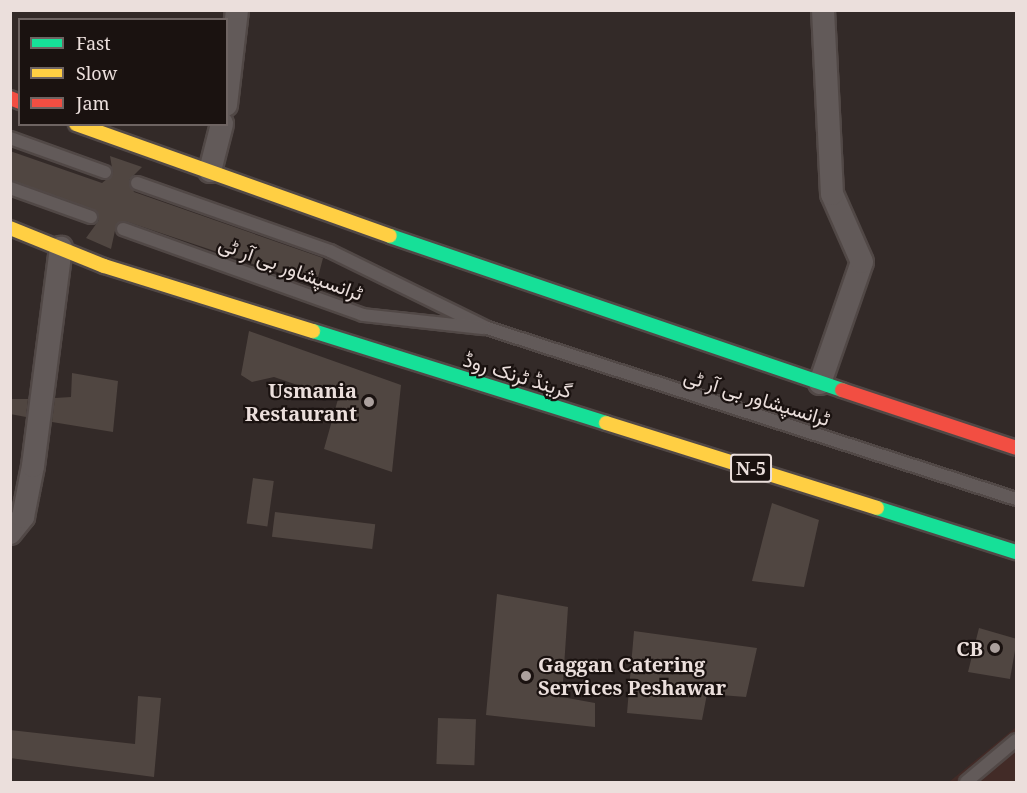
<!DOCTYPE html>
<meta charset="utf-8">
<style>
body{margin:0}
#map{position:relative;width:1027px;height:793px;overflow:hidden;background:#332a28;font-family:"Noto Serif",Vazirmatn,serif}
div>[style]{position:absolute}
.built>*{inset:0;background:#422b27}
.building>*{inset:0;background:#504641;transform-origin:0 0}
.roads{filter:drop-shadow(2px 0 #514846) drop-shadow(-2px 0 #514846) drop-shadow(0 2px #514846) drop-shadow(0 -2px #514846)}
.lane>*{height:12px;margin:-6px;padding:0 6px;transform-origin:6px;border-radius:6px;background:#625a59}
.street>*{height:22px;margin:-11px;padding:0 11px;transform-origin:11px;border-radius:11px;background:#625a59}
.fast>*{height:14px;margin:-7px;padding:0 7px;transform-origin:7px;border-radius:7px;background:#16e098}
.slow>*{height:14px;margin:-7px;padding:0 7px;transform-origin:7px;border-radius:7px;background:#ffcf43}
.jam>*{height:14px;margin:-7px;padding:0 7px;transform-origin:7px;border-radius:7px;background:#f24e42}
.dots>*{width:16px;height:16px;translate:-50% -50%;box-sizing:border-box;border:3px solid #1a1210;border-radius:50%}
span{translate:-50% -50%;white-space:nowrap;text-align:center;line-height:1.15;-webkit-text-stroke:4.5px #1a1210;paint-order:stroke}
.shield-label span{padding:2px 4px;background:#1a1210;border:2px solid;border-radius:4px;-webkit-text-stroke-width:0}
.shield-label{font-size:18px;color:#ebdfdc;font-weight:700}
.street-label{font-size:20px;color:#ebdfdc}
.poi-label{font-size:20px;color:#ebdfdc;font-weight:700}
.right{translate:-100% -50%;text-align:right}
.left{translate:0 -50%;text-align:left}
.frame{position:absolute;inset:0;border:12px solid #ebdfdc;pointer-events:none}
.legend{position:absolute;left:18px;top:18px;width:210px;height:108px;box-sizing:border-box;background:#1a1210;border:2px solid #6e6462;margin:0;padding:8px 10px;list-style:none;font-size:18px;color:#ebdfdc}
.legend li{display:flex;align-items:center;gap:12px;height:30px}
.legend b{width:30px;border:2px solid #6e6462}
</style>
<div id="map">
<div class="built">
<div style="clip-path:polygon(1016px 727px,1016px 782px,949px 782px)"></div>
</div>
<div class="building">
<div style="clip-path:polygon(10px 151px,102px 183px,113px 174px,110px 156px,142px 167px,129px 180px,134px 192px,323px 258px,316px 285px,125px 221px,116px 226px,111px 249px,86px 238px,99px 220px,97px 211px,10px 180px)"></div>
<div style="clip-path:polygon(249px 331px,401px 385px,392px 472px,324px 449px,338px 399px,274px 377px,252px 382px,241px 375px)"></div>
<div style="clip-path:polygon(72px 373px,118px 381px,113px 432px,52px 422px,55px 398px,71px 397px)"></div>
<div style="clip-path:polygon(10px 399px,28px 399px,26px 417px,10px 414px)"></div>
<div style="left:253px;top:478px;width:21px;height:46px;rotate:8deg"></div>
<div style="clip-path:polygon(772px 503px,819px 520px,804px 587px,752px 581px)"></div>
<div style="left:275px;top:512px;width:101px;height:25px;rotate:7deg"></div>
<div style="clip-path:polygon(497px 594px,568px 607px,562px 697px,595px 703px,595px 727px,486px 715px)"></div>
<div style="clip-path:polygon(979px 628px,1017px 639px,1010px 679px,968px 672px)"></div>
<div style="clip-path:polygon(634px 631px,757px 648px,746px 697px,707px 694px,702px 720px,627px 713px)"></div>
<div style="clip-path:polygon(138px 696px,161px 698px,154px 777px,10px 758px,10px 730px,135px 744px)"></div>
<div style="left:438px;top:718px;width:38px;height:46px;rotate:2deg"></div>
</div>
<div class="roads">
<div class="lane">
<div style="left:10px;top:138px;width:101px;rotate:19.7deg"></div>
<div style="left:137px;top:183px;width:205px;rotate:19.4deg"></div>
<div style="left:330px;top:251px;width:175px;rotate:26.1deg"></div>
<div style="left:487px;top:328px;width:556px;rotate:17.91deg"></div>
<div style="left:10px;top:188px;width:86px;rotate:19.7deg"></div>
<div style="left:123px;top:229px;width:255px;rotate:19.7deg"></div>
<div style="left:363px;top:315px;width:121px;rotate:6.2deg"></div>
<div style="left:966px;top:782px;width:65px;rotate:-40deg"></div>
</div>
<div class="street">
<div style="left:226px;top:105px;width:96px;rotate:-83.4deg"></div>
<div style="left:210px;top:171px;width:49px;rotate:-75.7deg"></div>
<div style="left:820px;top:383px;width:128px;rotate:-70.9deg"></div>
<div style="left:862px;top:262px;width:74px;rotate:-113.8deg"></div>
<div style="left:832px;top:194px;width:184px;rotate:-92.8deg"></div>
<div style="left:10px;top:533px;width:21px;rotate:-51deg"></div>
<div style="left:23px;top:517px;width:52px;rotate:-78.9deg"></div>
<div style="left:33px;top:466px;width:220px;rotate:-82.7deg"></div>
</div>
<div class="fast">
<div style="left:390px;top:236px;width:478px;rotate:18.8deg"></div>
<div style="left:313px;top:331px;width:307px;rotate:17.4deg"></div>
<div style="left:877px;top:508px;width:146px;rotate:17.6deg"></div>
</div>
<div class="slow">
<div style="left:76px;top:124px;width:333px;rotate:19.6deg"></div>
<div style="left:10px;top:228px;width:101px;rotate:22deg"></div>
<div style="left:104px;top:266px;width:219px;rotate:17.3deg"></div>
<div style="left:606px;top:423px;width:284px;rotate:17.4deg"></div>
</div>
<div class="jam">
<div style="left:10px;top:98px;width:11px;rotate:22deg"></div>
<div style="left:842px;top:390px;width:183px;rotate:18.4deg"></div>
</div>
</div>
<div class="dots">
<div style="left:369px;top:402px;background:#aba09d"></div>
<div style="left:995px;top:648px;background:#aba09d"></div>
<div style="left:526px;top:676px;background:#aba09d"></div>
</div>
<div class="shield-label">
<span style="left:751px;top:468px">N-5</span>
</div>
<div class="street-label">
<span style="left:291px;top:268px;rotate:20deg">ٹرانسپشاور بی آر ٹی</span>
<span style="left:518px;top:375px;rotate:17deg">گرینڈ ٹرنک روڈ</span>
<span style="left:757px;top:397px;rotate:17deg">ٹرانسپشاور بی آر ٹی</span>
</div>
<div class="poi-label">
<span class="right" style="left:357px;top:402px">Usmania<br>Restaurant</span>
<span class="right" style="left:983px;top:648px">CB</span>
<span class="left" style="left:538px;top:676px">Gaggan Catering<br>Services Peshawar</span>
</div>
<div class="frame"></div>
<ul class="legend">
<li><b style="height:8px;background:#16e098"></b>Fast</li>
<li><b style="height:8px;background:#ffcf43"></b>Slow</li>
<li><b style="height:8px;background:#f24e42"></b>Jam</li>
</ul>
</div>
